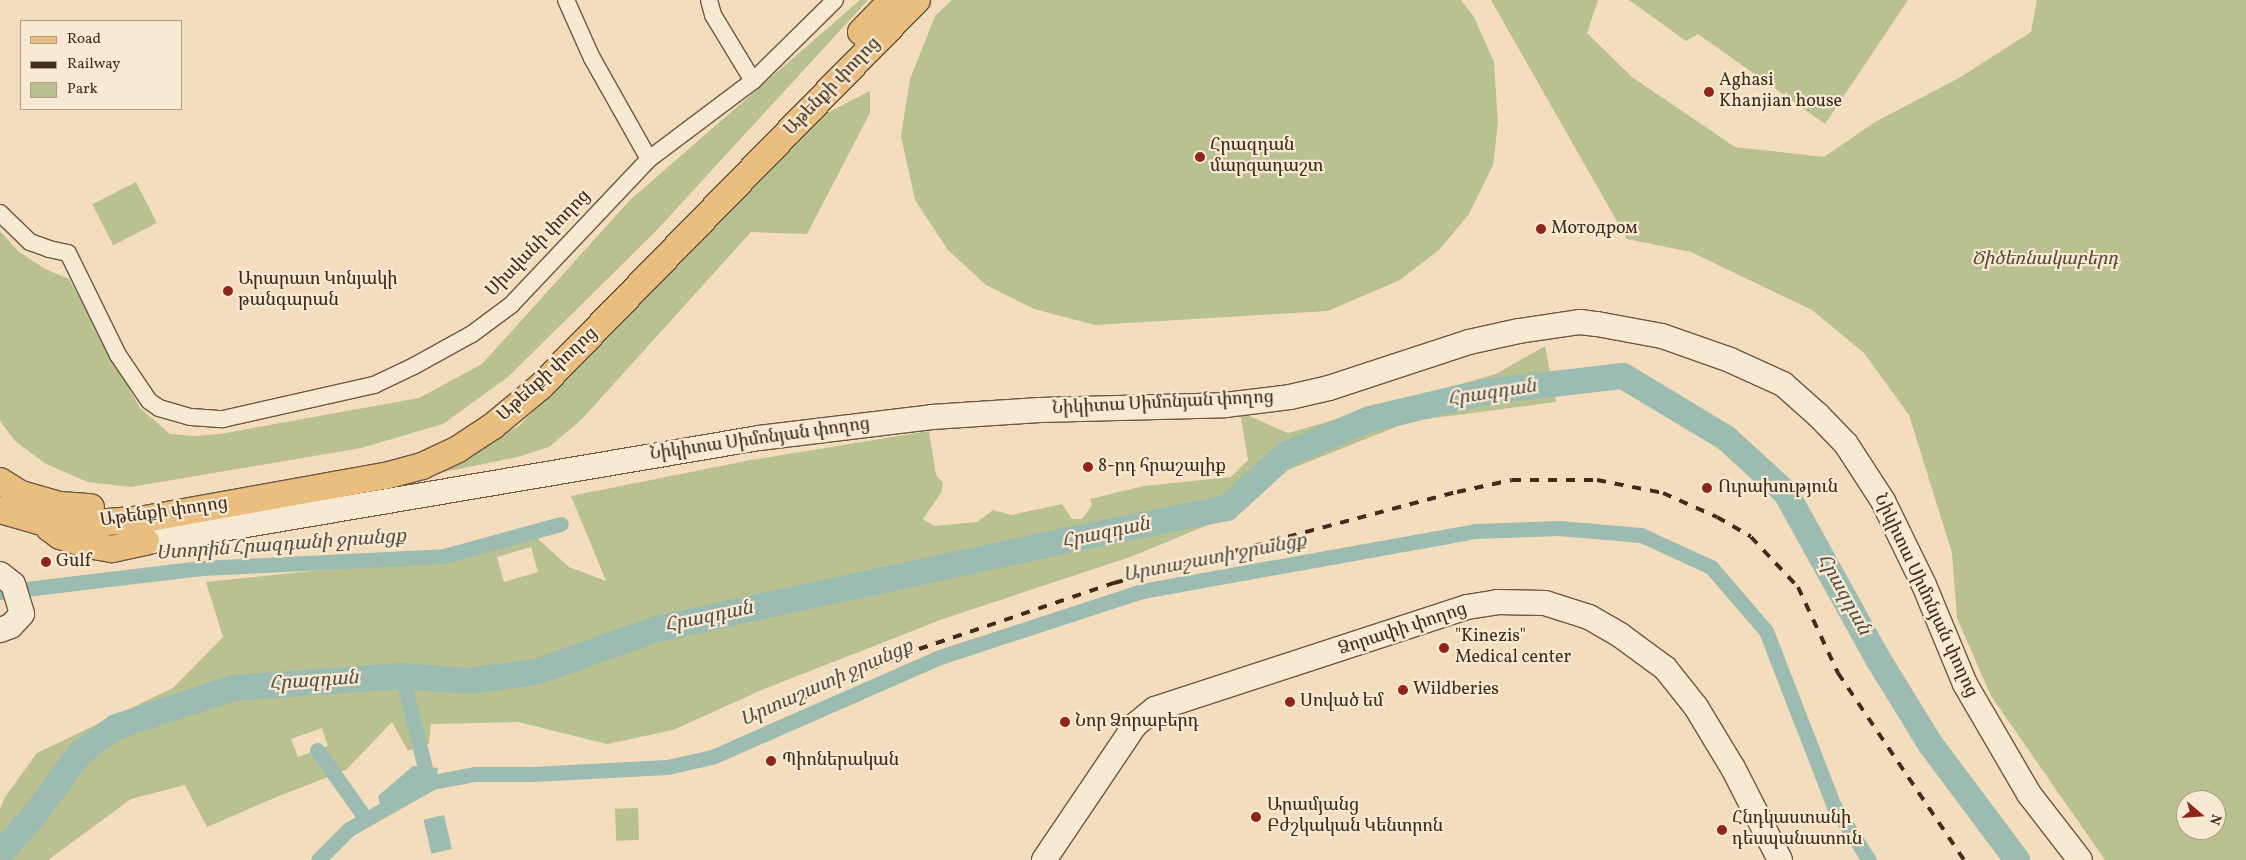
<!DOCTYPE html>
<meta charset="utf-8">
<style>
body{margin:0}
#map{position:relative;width:2246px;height:860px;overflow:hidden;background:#f4ddbc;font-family:Vollkorn,"Noto Serif Armenian",serif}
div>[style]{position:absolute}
.green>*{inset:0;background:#bac191;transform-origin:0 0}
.water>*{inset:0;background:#9cbcb1;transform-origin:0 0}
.canal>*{height:15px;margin:-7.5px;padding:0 7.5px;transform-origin:7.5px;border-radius:7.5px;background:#9cbcb1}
.river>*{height:26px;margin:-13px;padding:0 13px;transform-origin:13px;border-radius:13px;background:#9cbcb1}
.roads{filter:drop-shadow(1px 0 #6d5842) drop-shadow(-1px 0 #6d5842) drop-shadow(0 1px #6d5842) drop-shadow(0 -1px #6d5842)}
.street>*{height:16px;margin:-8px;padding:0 8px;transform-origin:8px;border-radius:8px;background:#f8e9d3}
.secondary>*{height:24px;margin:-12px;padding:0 12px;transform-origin:12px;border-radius:12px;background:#f8e9d3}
.primary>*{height:26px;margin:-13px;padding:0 13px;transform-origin:13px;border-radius:13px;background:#eabe7e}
.rail>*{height:4px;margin-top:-2px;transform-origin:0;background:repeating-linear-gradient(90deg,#402c1a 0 9px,transparent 0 18px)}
.dots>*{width:14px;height:14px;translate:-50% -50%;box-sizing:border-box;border:2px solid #f8e9d3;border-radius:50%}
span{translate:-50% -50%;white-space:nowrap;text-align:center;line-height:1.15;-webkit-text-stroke:4.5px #f8e9d3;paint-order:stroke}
.poi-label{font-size:18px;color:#402c1a}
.left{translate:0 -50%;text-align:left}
.street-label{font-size:18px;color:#402c1a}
.park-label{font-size:18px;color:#584a32;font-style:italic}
.water-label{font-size:19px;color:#575040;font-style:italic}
.legend{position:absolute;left:20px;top:20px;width:162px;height:90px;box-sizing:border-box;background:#f8e9d3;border:1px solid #ae9d89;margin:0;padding:6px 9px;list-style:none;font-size:15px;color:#402c1a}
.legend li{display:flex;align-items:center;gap:10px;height:25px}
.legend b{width:25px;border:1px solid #ae9d89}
.north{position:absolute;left:2176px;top:790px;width:50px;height:50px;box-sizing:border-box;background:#f8e9d3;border:1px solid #ae9d89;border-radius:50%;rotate:108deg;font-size:14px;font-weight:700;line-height:20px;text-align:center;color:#402c1a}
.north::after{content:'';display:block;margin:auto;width:18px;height:22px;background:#8f2418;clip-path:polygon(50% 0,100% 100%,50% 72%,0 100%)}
</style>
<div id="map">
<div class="green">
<div style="clip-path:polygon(860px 0,868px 0,656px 231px,508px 377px,443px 424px,361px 448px,131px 487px,88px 482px,46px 464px,15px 441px,0 421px,0 231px,18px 251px,45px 269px,69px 279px,140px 408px,170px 434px,196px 436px,220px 434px,419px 398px,482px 364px,630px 200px)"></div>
<div style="clip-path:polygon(952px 0,1461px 0,1474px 17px,1494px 62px,1498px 123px,1493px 165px,1469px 214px,1439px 250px,1400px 280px,1328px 311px,1095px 325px,1034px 309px,986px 285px,948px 250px,915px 200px,901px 136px,910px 79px,935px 16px)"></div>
<div style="clip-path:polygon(evenodd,1491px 0,1598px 0,1587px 33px,1632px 77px,1735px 147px,1824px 157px,1875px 122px,1959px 78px,2031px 32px,2037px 0,2246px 0,2246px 860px,2105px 860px,1991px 696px,1957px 618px,1952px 553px,1909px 415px,1864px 353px,1812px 310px,1691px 252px,1627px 239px,1491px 0,2186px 800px,2216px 800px,2216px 830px,2186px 830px,2186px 800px)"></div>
<div style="clip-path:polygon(1629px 0,1908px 0,1825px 124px,1698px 34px,1686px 41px)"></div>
<div style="clip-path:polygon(870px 91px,870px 113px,807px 234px,751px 232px,582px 419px,549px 447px,518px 457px,429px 475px,519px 426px,819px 117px)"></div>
<div style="left:136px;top:182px;width:46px;height:49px;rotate:63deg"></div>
<div style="clip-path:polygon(evenodd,1545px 346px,1556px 402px,1411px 421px,1283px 472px,1222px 519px,1133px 556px,943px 619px,764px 689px,673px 730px,607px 744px,518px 722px,431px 724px,429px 744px,408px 751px,392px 722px,346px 770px,279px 796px,207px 827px,185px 785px,131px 799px,48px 860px,0 860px,0 809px,5px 797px,37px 753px,173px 688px,223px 637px,206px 582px,311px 571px,445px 562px,536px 537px,569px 567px,606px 581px,571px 496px,751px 460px,929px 431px,936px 475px,943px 483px,941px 493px,923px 519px,934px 526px,977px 522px,993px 510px,1011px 515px,1062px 504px,1072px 519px,1082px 519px,1092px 505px,1090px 499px,1144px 486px,1231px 477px,1248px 460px,1240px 412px,1288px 433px,1496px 374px,1545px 346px,531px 547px,538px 572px,504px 582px,497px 557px,531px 547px,1545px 346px,322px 728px,328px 746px,298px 757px,291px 739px,322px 728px)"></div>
<div style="left:638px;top:808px;width:32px;height:23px;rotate:88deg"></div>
</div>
<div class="water">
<div style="clip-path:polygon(413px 766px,438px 768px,437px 776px,380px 804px,378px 796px)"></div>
<div style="left:444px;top:815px;width:35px;height:21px;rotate:77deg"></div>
</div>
<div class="canal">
<div style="left:0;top:592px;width:203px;rotate:-6.8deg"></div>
<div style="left:202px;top:568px;width:242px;rotate:-2.8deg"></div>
<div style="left:444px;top:556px;width:121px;rotate:-15.3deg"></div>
<div style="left:402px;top:676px;width:99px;rotate:76deg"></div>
<div style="left:426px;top:772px;width:14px;rotate:150deg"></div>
<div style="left:317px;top:750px;width:85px;rotate:54.6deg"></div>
<div style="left:318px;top:860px;width:44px;rotate:-45deg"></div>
<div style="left:349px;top:829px;width:95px;rotate:-29.5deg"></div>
<div style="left:432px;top:782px;width:44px;rotate:-10.5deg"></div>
<div style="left:475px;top:774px;width:58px"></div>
<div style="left:533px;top:774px;width:134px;rotate:-3deg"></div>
<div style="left:667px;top:767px;width:46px;rotate:-12.5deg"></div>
<div style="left:712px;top:757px;width:246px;rotate:-23.7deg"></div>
<div style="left:937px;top:658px;width:216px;rotate:-18.1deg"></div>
<div style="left:1142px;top:591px;width:337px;rotate:-10.2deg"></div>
<div style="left:1474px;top:531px;width:85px;rotate:-2deg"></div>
<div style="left:1559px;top:528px;width:82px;rotate:4.9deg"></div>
<div style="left:1641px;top:535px;width:77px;rotate:24.6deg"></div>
<div style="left:1711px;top:567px;width:84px;rotate:49.3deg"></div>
<div style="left:1766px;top:631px;width:188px;rotate:68.8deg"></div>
<div style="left:1834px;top:806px;width:64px;rotate:57.1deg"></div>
</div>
<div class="river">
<div style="left:0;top:854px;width:55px;rotate:-48.7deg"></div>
<div style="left:36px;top:813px;width:74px;rotate:-53.7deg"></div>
<div style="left:80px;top:753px;width:44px;rotate:-35.8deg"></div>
<div style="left:116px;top:727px;width:123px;rotate:-18.4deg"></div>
<div style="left:233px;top:688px;width:169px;rotate:-4.1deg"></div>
<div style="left:402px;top:676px;width:67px;rotate:4.3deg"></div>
<div style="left:469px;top:681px;width:68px;rotate:-7.7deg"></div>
<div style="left:536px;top:672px;width:128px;rotate:-19.6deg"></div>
<div style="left:657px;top:629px;width:415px;rotate:-12.2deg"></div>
<div style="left:1063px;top:541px;width:167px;rotate:-11.4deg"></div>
<div style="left:1227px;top:508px;width:79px;rotate:-42.4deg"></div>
<div style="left:1285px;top:455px;width:92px;rotate:-23deg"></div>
<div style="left:1370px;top:419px;width:117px;rotate:-13.3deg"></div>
<div style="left:1484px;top:392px;width:140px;rotate:-6.6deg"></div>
<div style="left:1623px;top:376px;width:120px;rotate:31deg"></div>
<div style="left:1726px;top:438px;width:81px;rotate:42.5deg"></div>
<div style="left:1786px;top:493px;width:190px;rotate:61deg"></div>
<div style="left:1878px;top:659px;width:101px;rotate:58.4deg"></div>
<div style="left:1931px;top:745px;width:144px;rotate:53.2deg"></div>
</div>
<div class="roads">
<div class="street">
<div style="left:566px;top:0;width:64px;rotate:65.9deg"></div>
<div style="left:592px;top:58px;width:116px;rotate:60.6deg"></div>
<div style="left:709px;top:0;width:16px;rotate:75deg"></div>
<div style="left:713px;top:15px;width:77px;rotate:58.8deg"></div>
<div style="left:0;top:213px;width:42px;rotate:44deg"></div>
<div style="left:30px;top:242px;width:20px;rotate:20deg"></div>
<div style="left:49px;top:249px;width:19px;rotate:12deg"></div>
<div style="left:68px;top:253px;width:114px;rotate:63.9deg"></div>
<div style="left:118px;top:355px;width:55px;rotate:56deg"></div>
<div style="left:149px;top:401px;width:12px;rotate:35deg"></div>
<div style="left:159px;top:408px;width:33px;rotate:16deg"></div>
<div style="left:191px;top:417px;width:32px;rotate:4deg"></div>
<div style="left:223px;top:419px;width:155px;rotate:-12.7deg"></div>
<div style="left:374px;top:385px;width:44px;rotate:-25.4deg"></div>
<div style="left:414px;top:366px;width:66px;rotate:-28.9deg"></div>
<div style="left:472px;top:334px;width:49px;rotate:-36.6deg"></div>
<div style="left:511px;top:305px;width:201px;rotate:-46.6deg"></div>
<div style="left:649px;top:159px;width:130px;rotate:-36.9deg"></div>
<div style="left:753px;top:81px;width:115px;rotate:-44.6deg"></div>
</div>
<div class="secondary">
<div style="left:146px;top:542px;width:622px;rotate:-9.63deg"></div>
<div style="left:759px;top:438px;width:174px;rotate:-6.9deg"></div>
<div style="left:932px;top:417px;width:108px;rotate:-3.7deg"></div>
<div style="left:1040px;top:410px;width:185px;rotate:-1.5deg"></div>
<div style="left:1225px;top:405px;width:65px;rotate:-7deg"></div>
<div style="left:1290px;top:397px;width:40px;rotate:-13deg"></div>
<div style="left:1329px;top:388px;width:147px;rotate:-18.2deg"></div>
<div style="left:1469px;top:342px;width:51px;rotate:-12.4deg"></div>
<div style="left:1519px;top:331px;width:62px;rotate:-8.4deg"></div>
<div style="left:1580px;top:322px;width:17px;rotate:7deg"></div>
<div style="left:1597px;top:324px;width:66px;rotate:10.5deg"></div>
<div style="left:1662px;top:336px;width:72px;rotate:19.4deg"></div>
<div style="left:1730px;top:360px;width:58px;rotate:24.4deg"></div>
<div style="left:1783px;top:384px;width:47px;rotate:41.5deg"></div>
<div style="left:1818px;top:415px;width:40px;rotate:46deg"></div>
<div style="left:1846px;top:444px;width:68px;rotate:57deg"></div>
<div style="left:1883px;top:501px;width:93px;rotate:64deg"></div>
<div style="left:1924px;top:585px;width:107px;rotate:67.5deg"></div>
<div style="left:1965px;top:684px;width:127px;rotate:59.8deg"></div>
<div style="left:2029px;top:794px;width:83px;rotate:52.3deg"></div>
<div style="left:0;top:574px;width:16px;rotate:38deg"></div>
<div style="left:13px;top:584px;width:31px;rotate:73deg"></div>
<div style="left:22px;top:614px;width:16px;rotate:133deg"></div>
<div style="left:11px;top:626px;width:12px;rotate:160deg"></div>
<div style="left:1044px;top:860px;width:163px;rotate:-56deg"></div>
<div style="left:1135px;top:725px;width:26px;rotate:-39deg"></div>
<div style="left:1155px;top:709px;width:328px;rotate:-18.1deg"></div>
<div style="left:1467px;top:607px;width:30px;rotate:-9deg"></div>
<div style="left:1497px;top:602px;width:48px;rotate:1.2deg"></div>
<div style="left:1545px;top:603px;width:46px;rotate:17.7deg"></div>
<div style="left:1589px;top:617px;width:36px;rotate:30deg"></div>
<div style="left:1620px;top:635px;width:56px;rotate:36.3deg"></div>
<div style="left:1665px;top:668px;width:50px;rotate:51.5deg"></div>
<div style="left:1696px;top:707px;width:71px;rotate:58.8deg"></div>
<div style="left:1733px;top:768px;width:103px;rotate:62.9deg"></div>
</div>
<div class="primary">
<div style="left:861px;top:32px;width:45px;rotate:-45.9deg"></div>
<div style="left:0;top:481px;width:25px;rotate:32deg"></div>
<div style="left:21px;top:494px;width:41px;rotate:15.8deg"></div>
<div style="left:60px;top:505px;width:31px;rotate:4deg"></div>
<div style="left:0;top:510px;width:40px;rotate:16deg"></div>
<div style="left:38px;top:521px;width:46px;rotate:3.7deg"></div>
<div style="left:84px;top:524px;width:61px;rotate:-4.7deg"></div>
<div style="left:145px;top:519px;width:244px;rotate:-10.2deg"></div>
<div style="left:385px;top:476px;width:38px;rotate:-15deg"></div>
<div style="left:422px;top:466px;width:40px;rotate:-25deg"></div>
<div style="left:458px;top:449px;width:42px;rotate:-33.3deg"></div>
<div style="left:493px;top:426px;width:61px;rotate:-39.7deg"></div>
<div style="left:540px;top:387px;width:540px;rotate:-45.75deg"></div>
<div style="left:49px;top:528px;width:14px;rotate:36deg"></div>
<div style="left:60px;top:536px;width:28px;rotate:18deg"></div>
<div style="left:87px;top:545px;width:25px;rotate:9deg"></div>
<div style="left:112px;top:549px;width:35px;rotate:-12deg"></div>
</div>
</div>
<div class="rail">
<div style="left:772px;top:711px;width:160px;rotate:-22.9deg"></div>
<div style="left:919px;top:649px;width:206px;rotate:-18.7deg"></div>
<div style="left:1114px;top:583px;width:355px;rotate:-14.9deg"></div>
<div style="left:1457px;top:492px;width:56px;rotate:-12.3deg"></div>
<div style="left:1512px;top:480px;width:85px"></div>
<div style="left:1597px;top:480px;width:67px;rotate:11.1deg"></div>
<div style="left:1663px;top:493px;width:59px;rotate:24deg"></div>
<div style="left:1717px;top:517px;width:39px;rotate:30deg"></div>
<div style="left:1751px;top:537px;width:69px;rotate:46.8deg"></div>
<div style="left:1798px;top:587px;width:95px;rotate:65.1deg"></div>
<div style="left:1838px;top:673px;width:225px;rotate:56deg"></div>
</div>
<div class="dots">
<div style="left:1709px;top:92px;background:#8f2418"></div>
<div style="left:1200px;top:157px;background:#8f2418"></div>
<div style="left:1541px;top:229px;background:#8f2418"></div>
<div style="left:228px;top:291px;background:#8f2418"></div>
<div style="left:1088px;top:467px;background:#8f2418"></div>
<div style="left:1707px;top:488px;background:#8f2418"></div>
<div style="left:46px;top:562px;background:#8f2418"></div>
<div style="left:1444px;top:648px;background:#8f2418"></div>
<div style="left:1403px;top:690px;background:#8f2418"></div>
<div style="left:1290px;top:702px;background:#8f2418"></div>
<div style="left:1065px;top:722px;background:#8f2418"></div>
<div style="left:771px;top:761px;background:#8f2418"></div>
<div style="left:1256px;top:817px;background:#8f2418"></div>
<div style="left:1722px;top:830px;background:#8f2418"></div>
</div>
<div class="poi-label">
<span class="left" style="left:1719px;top:92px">Aghasi<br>Khanjian house</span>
<span class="left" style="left:1210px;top:157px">Հրազդան<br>մարզադաշտ</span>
<span class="left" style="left:1551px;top:229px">Мотодром</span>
<span class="left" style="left:238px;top:291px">Արարատ Կոնյակի<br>թանգարան</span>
<span class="left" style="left:1098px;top:467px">8-րդ հրաշալիք</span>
<span class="left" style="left:1718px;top:488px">Ուրախություն</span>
<span class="left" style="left:56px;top:562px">Gulf</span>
<span class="left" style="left:1455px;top:648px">"Kinezis"<br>Medical center</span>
<span class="left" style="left:1413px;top:690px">Wildberies</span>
<span class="left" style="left:1300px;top:702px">Սոված եմ</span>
<span class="left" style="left:1075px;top:722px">Նոր Ձորաբերդ</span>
<span class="left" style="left:782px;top:761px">Պիոներական</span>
<span class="left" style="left:1267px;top:817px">Արամյանց<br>Բժշկական Կենտրոն</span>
<span class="left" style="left:1732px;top:830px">Հնդկաստանի<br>դեսպանատուն</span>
</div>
<div class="street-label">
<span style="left:833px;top:87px;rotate:-46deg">Աթենքի փողոց</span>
<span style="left:539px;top:244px;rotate:-46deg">Սիսվանի փողոց</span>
<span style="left:548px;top:375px;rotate:-43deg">Աթենքի փողոց</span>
<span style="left:1163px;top:404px;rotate:-3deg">Նիկիտա Սիմոնյան փողոց</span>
<span style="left:760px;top:440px;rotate:-8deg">Նիկիտա Սիմոնյան փողոց</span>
<span style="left:164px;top:513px;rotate:-8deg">Աթենքի փողոց</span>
<span style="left:1925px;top:596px;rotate:65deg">Նիկիտա Սիմոնյան փողոց</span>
<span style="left:1403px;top:630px;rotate:-18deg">Ձորափի փողոց</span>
</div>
<div class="park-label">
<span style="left:2045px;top:260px">Ծիծեռնակաբերդ</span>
</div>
<div class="water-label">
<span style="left:1492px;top:394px;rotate:-9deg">Հրազդան</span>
<span style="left:1106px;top:534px;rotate:-12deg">Հրազդան</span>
<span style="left:281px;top:546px;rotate:-4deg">Ստորին Հրազդանի ջրանցք</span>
<span style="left:1215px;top:559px;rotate:-11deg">Արտաշատի ջրանցք</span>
<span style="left:1843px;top:595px;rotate:61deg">Հրազդան</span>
<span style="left:709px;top:618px;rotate:-12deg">Հրազդան</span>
<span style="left:314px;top:682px;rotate:-4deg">Հրազդան</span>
<span style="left:827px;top:684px;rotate:-24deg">Արտաշատի ջրանցք</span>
</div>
<ul class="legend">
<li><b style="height:6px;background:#eabe7e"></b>Road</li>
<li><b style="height:6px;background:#402c1a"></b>Railway</li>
<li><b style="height:14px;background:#bac191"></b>Park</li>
</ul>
<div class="north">N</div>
</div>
